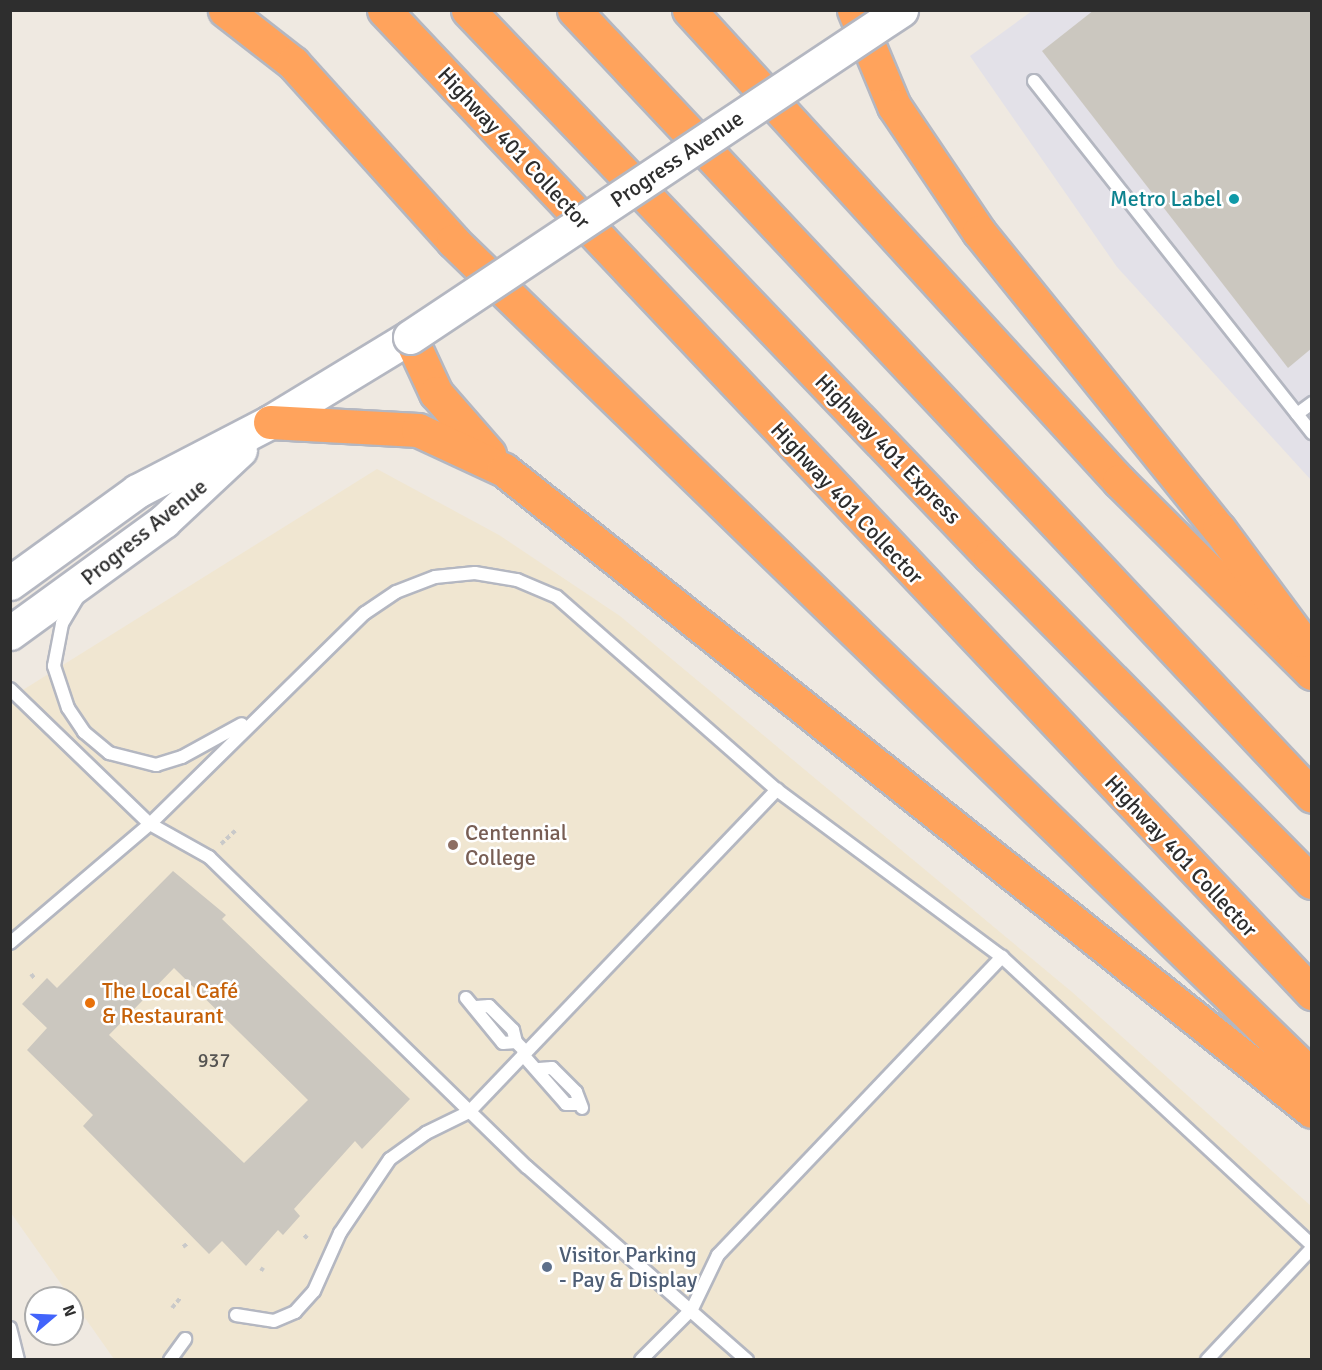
<!DOCTYPE html>
<meta charset="utf-8">
<style>
body{margin:0}
#map{position:relative;width:1322px;height:1370px;overflow:hidden;background:#efe9e1;font-family:Signika,sans-serif}
div>[style]{position:absolute}
.industrial>*{inset:0;background:#e3e1e8}
.education>*{inset:0;background:#f0e6d1}
.building>*{inset:0;background:#cbc7bf}
.path>*{height:4px;margin-top:-2px;transform-origin:0;background:repeating-linear-gradient(90deg,#c9c9c9 0 4.5px,transparent 0 7.5px)}
.roads{filter:drop-shadow(2px 0 #b4b7c1) drop-shadow(-2px 0 #b4b7c1) drop-shadow(0 2px #b4b7c1) drop-shadow(0 -2px #b4b7c1)}
.service>*{height:12px;margin:-6px;padding:0 6px;transform-origin:6px;border-radius:6px;background:#fff}
.secondary>*{height:33px;margin:-16.5px;padding:0 16.5px;transform-origin:16.5px;border-radius:16.5px;background:#fff}
.motorway>*{height:33px;margin:-16.5px;padding:0 16.5px;transform-origin:16.5px;border-radius:16.5px;background:#ffa35c}
.bridges{filter:drop-shadow(2px 0 #b4b7c1) drop-shadow(-2px 0 #b4b7c1) drop-shadow(0 2px #b4b7c1) drop-shadow(0 -2px #b4b7c1)}
.secondary-bridge>*{height:33px;margin:-16.5px;padding:0 16.5px;transform-origin:16.5px;border-radius:16.5px;background:#fff}
.dots>*{width:16px;height:16px;translate:-50% -50%;box-sizing:border-box;border:3px solid #fff;border-radius:50%}
span{translate:-50% -50%;white-space:nowrap;text-align:center;line-height:1.15;-webkit-text-stroke:5px #fff;paint-order:stroke}
.number-label{font-size:20px;color:#555452}
.number-label span{-webkit-text-stroke-width:0}
.street-label{font-size:22px;color:#2e2e2e}
.culture-label{font-size:22px;color:#0d838f}
.right{translate:-100% -50%;text-align:right}
.education-label{font-size:22px;color:#785e54}
.left{translate:0 -50%;text-align:left}
.food-label{font-size:22px;color:#c56008}
.service-label{font-size:22px;color:#4e5e75}
.frame{position:absolute;inset:0;border:12px solid #2e2e2e;pointer-events:none}
.north{position:absolute;left:24px;top:1286px;width:60px;height:60px;box-sizing:border-box;background:#fff;border:2px solid #ababab;border-radius:50%;rotate:71deg;font-size:16px;font-weight:700;line-height:24px;text-align:center;color:#2e2e2e}
.north::after{content:'';display:block;margin:auto;width:21px;height:27px;background:#4264fb;clip-path:polygon(50% 0,100% 100%,50% 72%,0 100%)}
</style>
<div id="map">
<div class="industrial">
<div style="clip-path:polygon(1032px 11px,1311px 11px,1311px 480px,1117px 267px,970px 56px)"></div>
</div>
<div class="education">
<div style="clip-path:polygon(377px 469px,499px 535px,620px 616px,1072px 992px,1311px 1206px,1311px 1359px,114px 1359px,11px 1213px,10px 698px)"></div>
</div>
<div class="building">
<div style="clip-path:polygon(1094px 10px,1312px 10px,1312px 348px,1288px 368px,1042px 51px)"></div>
<div style="clip-path:polygon(evenodd,173px 871px,226px 915px,222px 919px,410px 1099px,362px 1149px,355px 1141px,294px 1209px,300px 1216px,283px 1235px,278px 1230px,246px 1266px,222px 1241px,209px 1254px,83px 1126px,93px 1115px,27px 1050px,47px 1028px,22px 1004px,47px 978px,57px 988px,173px 871px,174px 968px,308px 1100px,244px 1163px,109px 1035px,174px 968px)"></div>
</div>
<div class="path">
<div style="left:221px;top:844px;width:22px;rotate:-43deg"></div>
<div style="left:31px;top:974px;width:6px;rotate:51deg"></div>
<div style="left:304px;top:1235px;width:7px;rotate:45deg"></div>
<div style="left:183px;top:1247px;width:6px;rotate:-39deg"></div>
<div style="left:261px;top:1271px;width:4px;rotate:-56deg"></div>
<div style="left:172px;top:1308px;width:13px;rotate:-51deg"></div>
</div>
<div class="roads">
<div class="service">
<div style="left:1034px;top:81px;width:449px;rotate:51.7deg"></div>
<div style="left:1297px;top:414px;width:19px;rotate:-36deg"></div>
<div style="left:78px;top:597px;width:31px;rotate:121deg"></div>
<div style="left:62px;top:624px;width:43px;rotate:100.8deg"></div>
<div style="left:54px;top:666px;width:44px;rotate:71.6deg"></div>
<div style="left:68px;top:708px;width:29px;rotate:56deg"></div>
<div style="left:84px;top:732px;width:33px;rotate:40deg"></div>
<div style="left:109px;top:753px;width:49px;rotate:14.3deg"></div>
<div style="left:156px;top:765px;width:27px;rotate:-17deg"></div>
<div style="left:182px;top:757px;width:68px;rotate:-28.8deg"></div>
<div style="left:10px;top:689px;width:194px;rotate:44deg"></div>
<div style="left:150px;top:824px;width:68px;rotate:29.2deg"></div>
<div style="left:209px;top:857px;width:444px;rotate:44.3deg"></div>
<div style="left:527px;top:1167px;width:293px;rotate:41.3deg"></div>
<div style="left:10px;top:943px;width:184px;rotate:-40.4deg"></div>
<div style="left:150px;top:824px;width:301px;rotate:-44.5deg"></div>
<div style="left:365px;top:613px;width:37px;rotate:-34deg"></div>
<div style="left:396px;top:592px;width:42px;rotate:-21deg"></div>
<div style="left:435px;top:577px;width:40px;rotate:-5.7deg"></div>
<div style="left:475px;top:573px;width:43px;rotate:9.5deg"></div>
<div style="left:517px;top:580px;width:43px;rotate:23deg"></div>
<div style="left:557px;top:597px;width:293px;rotate:41.3deg"></div>
<div style="left:777px;top:790px;width:280px;rotate:36.6deg"></div>
<div style="left:1002px;top:957px;width:423px;rotate:42.9deg"></div>
<div style="left:466px;top:998px;width:58px;rotate:50.6deg"></div>
<div style="left:503px;top:1043px;width:13px;rotate:-4deg"></div>
<div style="left:476px;top:1007px;width:13px;rotate:-4deg"></div>
<div style="left:489px;top:1006px;width:34px;rotate:45deg"></div>
<div style="left:513px;top:1030px;width:12px;rotate:76deg"></div>
<div style="left:516px;top:1042px;width:14px;rotate:45deg"></div>
<div style="left:523px;top:1055px;width:65px;rotate:48.7deg"></div>
<div style="left:566px;top:1104px;width:12px"></div>
<div style="left:539px;top:1069px;width:13px;rotate:-4deg"></div>
<div style="left:552px;top:1068px;width:34px;rotate:45deg"></div>
<div style="left:576px;top:1092px;width:17px;rotate:69deg"></div>
<div style="left:236px;top:1315px;width:38px;rotate:9deg"></div>
<div style="left:274px;top:1321px;width:23px;rotate:-23deg"></div>
<div style="left:295px;top:1312px;width:28px;rotate:-48deg"></div>
<div style="left:314px;top:1291px;width:64px;rotate:-65.9deg"></div>
<div style="left:340px;top:1233px;width:89px;rotate:-56deg"></div>
<div style="left:390px;top:1159px;width:44px;rotate:-35.8deg"></div>
<div style="left:426px;top:1133px;width:48px;rotate:-26deg"></div>
<div style="left:469px;top:1112px;width:446px;rotate:-46.3deg"></div>
<div style="left:10px;top:1328px;width:33px;rotate:76deg"></div>
<div style="left:170px;top:1360px;width:26px;rotate:-54deg"></div>
<div style="left:641px;top:1360px;width:72px;rotate:-45deg"></div>
<div style="left:692px;top:1309px;width:60px;rotate:-64.3deg"></div>
<div style="left:718px;top:1255px;width:412px;rotate:-46.4deg"></div>
<div style="left:1207px;top:1360px;width:154px;rotate:-46.8deg"></div>
</div>
<div class="secondary">
<div style="left:10px;top:583px;width:157px;rotate:-35.9deg"></div>
<div style="left:137px;top:491px;width:150px;rotate:-27.4deg"></div>
<div style="left:270px;top:422px;width:164px;rotate:-31.3deg"></div>
<div style="left:10px;top:633px;width:190px;rotate:-36deg"></div>
<div style="left:164px;top:521px;width:104px;rotate:-43.1deg"></div>
</div>
<div class="motorway">
<div style="left:225px;top:10px;width:86px;rotate:37.9deg"></div>
<div style="left:293px;top:63px;width:239px;rotate:48deg"></div>
<div style="left:453px;top:241px;width:1198px;rotate:44.19deg"></div>
<div style="left:384px;top:10px;width:1352px;rotate:46.65deg"></div>
<div style="left:468px;top:10px;width:755px;rotate:46.29deg"></div>
<div style="left:990px;top:556px;width:458px;rotate:45.4deg"></div>
<div style="left:574px;top:10px;width:1078px;rotate:46.8deg"></div>
<div style="left:689px;top:10px;width:638px;rotate:47.61deg"></div>
<div style="left:1119px;top:481px;width:272px;rotate:44.9deg"></div>
<div style="left:854px;top:10px;width:104px;rotate:67.4deg"></div>
<div style="left:894px;top:106px;width:152px;rotate:56deg"></div>
<div style="left:979px;top:232px;width:382px;rotate:51.1deg"></div>
<div style="left:1219px;top:529px;width:138px;rotate:53.5deg"></div>
<div style="left:410px;top:337px;width:62px;rotate:65.1deg"></div>
<div style="left:436px;top:393px;width:81px;rotate:49deg"></div>
<div style="left:270px;top:422px;width:148px;rotate:3.1deg"></div>
<div style="left:418px;top:430px;width:95px;rotate:24.9deg"></div>
<div style="left:504px;top:470px;width:1031px;rotate:38.43deg"></div>
</div>
</div>
<div class="bridges">
<div class="secondary-bridge">
<div style="left:410px;top:337px;width:590px;rotate:-33.66deg"></div>
</div>
</div>
<div class="dots">
<div style="left:1234px;top:199px;background:#0f9aa8"></div>
<div style="left:453px;top:845px;background:#8d6e63"></div>
<div style="left:90px;top:1003px;background:#e8710a"></div>
<div style="left:547px;top:1267px;background:#5c6f8a"></div>
</div>
<div class="number-label">
<span style="left:214px;top:1060px">937</span>
</div>
<div class="street-label">
<span style="left:514px;top:148px;rotate:47deg">Highway 401 Collector</span>
<span style="left:677px;top:159px;rotate:-34deg">Progress Avenue</span>
<span style="left:888px;top:449px;rotate:46deg">Highway 401 Express</span>
<span style="left:847px;top:503px;rotate:47deg">Highway 401 Collector</span>
<span style="left:144px;top:532px;rotate:-39deg">Progress Avenue</span>
<span style="left:1181px;top:856px;rotate:47deg">Highway 401 Collector</span>
</div>
<div class="culture-label">
<span class="right" style="left:1222px;top:199px">Metro Label</span>
</div>
<div class="education-label">
<span class="left" style="left:465px;top:845px">Centennial<br>College</span>
</div>
<div class="food-label">
<span class="left" style="left:102px;top:1003px">The Local Café<br>&amp; Restaurant</span>
</div>
<div class="service-label">
<span class="left" style="left:559px;top:1267px">Visitor Parking<br>- Pay &amp; Display</span>
</div>
<div class="frame"></div>
<div class="north">N</div>
</div>
